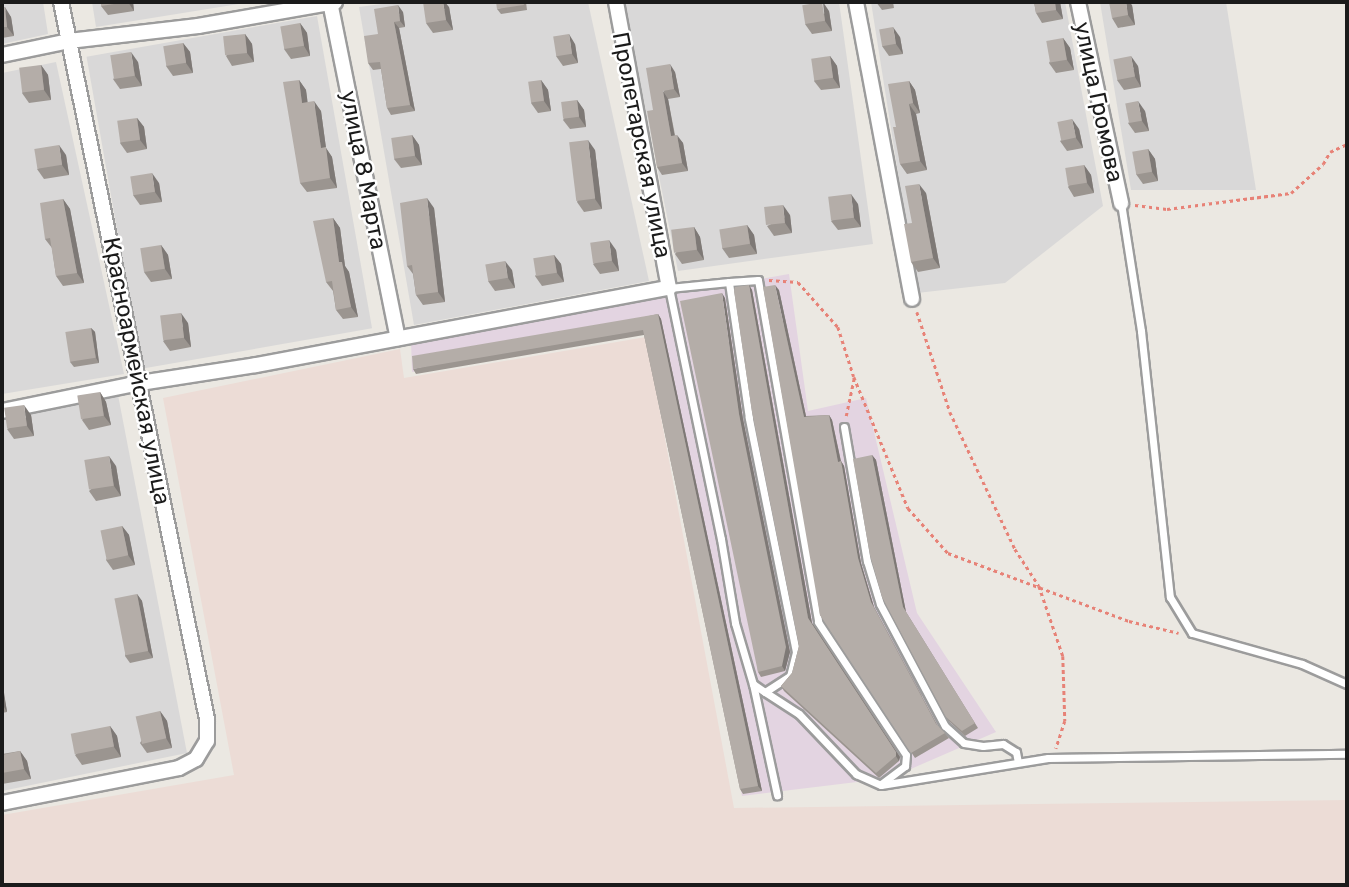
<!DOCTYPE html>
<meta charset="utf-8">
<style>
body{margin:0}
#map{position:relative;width:1349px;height:887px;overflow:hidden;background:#ebe8e2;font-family:Rubik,sans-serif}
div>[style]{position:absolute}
.residential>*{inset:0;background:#d9d8d8;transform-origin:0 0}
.industrial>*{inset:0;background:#e3d4e1}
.military>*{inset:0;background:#ecdcd6}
.path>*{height:2.5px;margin-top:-1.25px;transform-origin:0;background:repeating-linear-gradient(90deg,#e78277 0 3.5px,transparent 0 7px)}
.roads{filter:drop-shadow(2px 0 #9c9c9c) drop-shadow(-2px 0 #9c9c9c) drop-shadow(0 2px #9c9c9c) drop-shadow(0 -2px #9c9c9c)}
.service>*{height:7px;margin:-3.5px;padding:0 3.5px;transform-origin:3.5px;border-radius:3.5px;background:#fff}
.minor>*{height:14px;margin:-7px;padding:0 7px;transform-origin:7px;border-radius:7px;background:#fff}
.wall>*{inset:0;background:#9b9590}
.shaded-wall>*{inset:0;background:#7e7976}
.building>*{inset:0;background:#b4ada8;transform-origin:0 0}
span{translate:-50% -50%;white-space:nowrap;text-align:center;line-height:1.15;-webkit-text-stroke:5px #fff;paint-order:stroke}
.street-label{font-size:23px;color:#1b1b1b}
.frame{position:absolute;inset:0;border:4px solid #1b1b1b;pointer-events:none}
</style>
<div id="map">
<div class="residential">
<div style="clip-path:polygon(2px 2px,43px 2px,48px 34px,2px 44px)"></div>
<div style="clip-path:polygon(92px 2px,251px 2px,96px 27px)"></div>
<div style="clip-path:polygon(396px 2px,588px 2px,649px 281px,414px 325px,359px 7px)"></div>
<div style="clip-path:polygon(624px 2px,839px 2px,873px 244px,678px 271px)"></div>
<div style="clip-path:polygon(871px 2px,1065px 2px,1103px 206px,1005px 283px,917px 293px)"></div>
<div style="clip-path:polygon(1100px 2px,1226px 2px,1256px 190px,1131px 190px)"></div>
<div style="left:317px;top:16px;width:317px;height:234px;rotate:80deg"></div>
<div style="clip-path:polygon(56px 62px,124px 374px,2px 394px,2px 73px)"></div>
<div style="clip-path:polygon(118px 395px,187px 753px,2px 791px,2px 418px)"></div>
</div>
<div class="industrial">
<div style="clip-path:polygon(789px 274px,808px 411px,866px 398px,917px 613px,996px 732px,890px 778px,742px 796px,650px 326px,412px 372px,411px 340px)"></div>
</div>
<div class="military">
<div style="clip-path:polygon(646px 337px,734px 808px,1347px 800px,1347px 885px,2px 885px,2px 815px,234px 775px,163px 398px,400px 349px,404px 378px)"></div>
</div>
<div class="path">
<div style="left:1135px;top:205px;width:32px;rotate:7deg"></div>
<div style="left:1167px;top:209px;width:125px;rotate:-7.4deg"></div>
<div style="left:1291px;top:193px;width:43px;rotate:-42.2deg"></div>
<div style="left:1323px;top:164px;width:14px;rotate:-60deg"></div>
<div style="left:1330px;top:152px;width:19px;rotate:-25deg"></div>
<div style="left:769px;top:280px;width:29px;rotate:4deg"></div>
<div style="left:798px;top:282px;width:60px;rotate:48.4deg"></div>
<div style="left:838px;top:327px;width:52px;rotate:72.3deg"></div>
<div style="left:854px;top:377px;width:142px;rotate:67.6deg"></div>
<div style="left:908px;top:508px;width:60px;rotate:48.4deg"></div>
<div style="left:948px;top:553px;width:193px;rotate:20.6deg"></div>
<div style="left:1129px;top:621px;width:51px;rotate:13.5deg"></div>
<div style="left:917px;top:312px;width:105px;rotate:71.7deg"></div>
<div style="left:950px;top:412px;width:152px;rotate:64.6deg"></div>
<div style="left:1015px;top:549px;width:44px;rotate:57deg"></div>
<div style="left:1039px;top:586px;width:74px;rotate:71.1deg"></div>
<div style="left:1063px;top:656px;width:65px;rotate:88.2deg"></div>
<div style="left:1065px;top:721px;width:29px;rotate:108deg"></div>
<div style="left:846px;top:416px;width:39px;rotate:-78deg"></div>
</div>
<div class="roads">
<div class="service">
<div style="left:1121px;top:203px;width:130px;rotate:81.1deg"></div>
<div style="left:1141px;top:331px;width:268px;rotate:83.8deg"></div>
<div style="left:1170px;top:597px;width:42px;rotate:58.6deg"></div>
<div style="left:1192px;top:633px;width:114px;rotate:15.7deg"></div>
<div style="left:1302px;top:664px;width:49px;rotate:24deg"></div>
<div style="left:729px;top:282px;width:29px;rotate:-4deg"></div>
<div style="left:758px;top:280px;width:347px;rotate:80deg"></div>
<div style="left:818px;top:622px;width:159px;rotate:56.5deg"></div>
<div style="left:906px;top:755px;width:11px;rotate:95deg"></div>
<div style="left:905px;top:766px;width:30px;rotate:143deg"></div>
<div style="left:844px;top:427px;width:136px;rotate:80.3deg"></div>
<div style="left:867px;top:561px;width:45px;rotate:73.2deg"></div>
<div style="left:880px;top:604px;width:138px;rotate:62deg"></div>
<div style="left:945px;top:726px;width:25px;rotate:42deg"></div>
<div style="left:964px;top:743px;width:19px;rotate:9deg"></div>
<div style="left:983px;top:746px;width:20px;rotate:-6deg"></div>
<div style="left:1003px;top:744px;width:15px;rotate:32deg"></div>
<div style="left:1016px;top:752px;width:10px;rotate:79deg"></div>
<div style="left:753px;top:684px;width:114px;rotate:77.8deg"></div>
<div style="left:765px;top:692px;width:30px;rotate:-33deg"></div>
<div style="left:790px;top:676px;width:25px;rotate:-76deg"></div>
<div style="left:796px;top:652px;width:239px;rotate:-101.4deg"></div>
<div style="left:749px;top:418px;width:137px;rotate:-98.4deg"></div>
<div style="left:729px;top:282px;width:60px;rotate:174.3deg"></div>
<div style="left:669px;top:288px;width:256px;rotate:78.3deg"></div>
<div style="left:721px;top:539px;width:85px;rotate:80.5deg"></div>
<div style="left:735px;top:623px;width:64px;rotate:73.6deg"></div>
<div style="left:753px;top:684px;width:14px;rotate:34deg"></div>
<div style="left:765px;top:692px;width:40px;rotate:32.9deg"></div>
<div style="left:799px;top:714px;width:83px;rotate:46.5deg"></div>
<div style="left:856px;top:774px;width:27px;rotate:24deg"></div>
<div style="left:881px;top:785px;width:169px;rotate:-9.2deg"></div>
<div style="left:1048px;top:758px;width:299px;rotate:-0.8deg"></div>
</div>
<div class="minor">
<div style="left:330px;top:2px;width:343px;rotate:78.6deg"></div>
<div style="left:856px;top:2px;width:302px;rotate:79.3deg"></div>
<div style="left:1078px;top:2px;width:206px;rotate:77.9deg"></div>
<div style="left:2px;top:55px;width:68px;rotate:-11.8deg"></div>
<div style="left:69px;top:41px;width:130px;rotate:-6.6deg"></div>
<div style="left:198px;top:26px;width:139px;rotate:-9.9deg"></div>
<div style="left:2px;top:411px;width:141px;rotate:-11.5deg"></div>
<div style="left:140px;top:383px;width:117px;rotate:-8.8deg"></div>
<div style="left:256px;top:365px;width:420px;rotate:-10.6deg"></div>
<div style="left:669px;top:288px;width:291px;rotate:-100.5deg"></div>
<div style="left:2px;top:803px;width:180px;rotate:-11.2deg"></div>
<div style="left:179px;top:768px;width:19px;rotate:-28deg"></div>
<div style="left:196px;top:759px;width:21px;rotate:-59deg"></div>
<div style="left:207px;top:741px;width:22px;rotate:-90deg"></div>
<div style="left:207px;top:719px;width:732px;rotate:-101.51deg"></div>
</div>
</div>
<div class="wall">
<div style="clip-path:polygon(101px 2px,133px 2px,134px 11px,108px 15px,101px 6px)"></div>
<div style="clip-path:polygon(526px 2px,527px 10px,501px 14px,497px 9px)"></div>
<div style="clip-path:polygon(549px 2px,565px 2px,550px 4px)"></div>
<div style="clip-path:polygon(876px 2px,893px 2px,894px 8px,882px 10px)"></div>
<div style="clip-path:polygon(1034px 2px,1060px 2px,1063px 19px,1042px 23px,1036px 13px)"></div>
<div style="clip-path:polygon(1132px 5px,1135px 25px,1118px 28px,1112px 18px)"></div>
<div style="clip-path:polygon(2px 7px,11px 17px,14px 36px,2px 38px)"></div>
<div style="clip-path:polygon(449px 7px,453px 30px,433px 33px,426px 23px)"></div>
<div style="clip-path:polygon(829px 11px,832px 31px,812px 34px,805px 24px)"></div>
<div style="clip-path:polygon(403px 12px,405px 27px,399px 28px,415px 111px,391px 115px,387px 108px,381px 69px,373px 70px,368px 63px,378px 34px)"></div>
<div style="clip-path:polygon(300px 23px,307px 33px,310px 56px,291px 59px,284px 49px)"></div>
<div style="clip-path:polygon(245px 34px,252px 44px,254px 62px,232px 66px,226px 56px)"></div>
<div style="clip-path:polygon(900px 37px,903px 54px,889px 56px,882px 46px)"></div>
<div style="clip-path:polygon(1063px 38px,1070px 48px,1074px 70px,1056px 73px,1049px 63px)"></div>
<div style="clip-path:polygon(183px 43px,190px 52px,193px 73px,173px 76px,166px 66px)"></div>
<div style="clip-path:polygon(575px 44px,578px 63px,563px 66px,556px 56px)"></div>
<div style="clip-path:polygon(830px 56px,837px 66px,840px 88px,821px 90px,814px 81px)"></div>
<div style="clip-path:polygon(138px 62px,142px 86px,120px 89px,113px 79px)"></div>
<div style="clip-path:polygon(41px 65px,48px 75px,51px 100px,29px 103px,22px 93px)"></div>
<div style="clip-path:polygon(1138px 66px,1141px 87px,1124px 90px,1117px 80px)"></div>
<div style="clip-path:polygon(675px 72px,680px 97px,668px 99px,675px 135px,683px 143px,688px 171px,662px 175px,657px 167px,653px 110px)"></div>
<div style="clip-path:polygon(299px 80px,306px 90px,307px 102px,321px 111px,326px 148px,332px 157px,337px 188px,307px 192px,300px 183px)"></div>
<div style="clip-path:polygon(541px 80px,548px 90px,551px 111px,538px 113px,531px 103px)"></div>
<div style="clip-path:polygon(909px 81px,915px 90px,920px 113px,916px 114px,927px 170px,907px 174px,900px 164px,896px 127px)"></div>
<div style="clip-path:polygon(577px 100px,584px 110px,586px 127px,570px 129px,563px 120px)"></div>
<div style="clip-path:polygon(1145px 111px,1149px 131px,1135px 133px,1128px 123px)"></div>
<div style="clip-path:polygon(137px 118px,144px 127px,147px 149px,127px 153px,120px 143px)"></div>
<div style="clip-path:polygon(1079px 129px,1083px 148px,1067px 151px,1060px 141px)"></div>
<div style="clip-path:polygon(412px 135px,419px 145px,422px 165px,401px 168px,394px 159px)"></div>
<div style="clip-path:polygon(1148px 149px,1155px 159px,1158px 181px,1143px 184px,1136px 174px)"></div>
<div style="clip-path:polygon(595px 150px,602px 209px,584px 212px,577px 202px)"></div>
<div style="clip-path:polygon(66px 155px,69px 175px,44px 179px,37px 169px)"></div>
<div style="clip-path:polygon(1084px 165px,1091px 175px,1094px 193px,1074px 197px,1068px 187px)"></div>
<div style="clip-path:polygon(159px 183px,162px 202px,140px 205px,133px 195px)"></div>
<div style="clip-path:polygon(926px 193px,940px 268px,918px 272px,911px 262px,912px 223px)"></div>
<div style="clip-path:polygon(63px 199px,70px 209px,84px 283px,63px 286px,56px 276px,52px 248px,45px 239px)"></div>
<div style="clip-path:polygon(858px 204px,861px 227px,838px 230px,831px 221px)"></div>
<div style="clip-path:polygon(434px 208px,445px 302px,423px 305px,416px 295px,413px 274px,407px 266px)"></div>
<div style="clip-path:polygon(790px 215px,792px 233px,774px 236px,767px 226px)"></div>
<div style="clip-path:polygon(333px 218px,340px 228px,345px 266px,349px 272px,358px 317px,343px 319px,336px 310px,333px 291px,326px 282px)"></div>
<div style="clip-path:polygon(747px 225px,754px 235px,757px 254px,729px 258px,722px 248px)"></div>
<div style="clip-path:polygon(694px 227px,700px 237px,704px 260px,682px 264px,675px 254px)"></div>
<div style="clip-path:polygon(161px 245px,168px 255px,172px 279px,151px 282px,144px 272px)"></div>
<div style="clip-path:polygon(616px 250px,619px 271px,600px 274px,593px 264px)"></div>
<div style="clip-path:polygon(554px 255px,561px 264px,564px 282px,542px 286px,535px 276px)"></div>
<div style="clip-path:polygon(512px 270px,515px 288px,495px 291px,488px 281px)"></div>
<div style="clip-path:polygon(749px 285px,752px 290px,812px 623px,900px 757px,899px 761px,879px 778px,784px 691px,781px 686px,792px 673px,799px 646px)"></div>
<div style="clip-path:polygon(779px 290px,806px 416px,829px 415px,832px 420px,841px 461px,844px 466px,861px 563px,874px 607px,938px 726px,949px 738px,915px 758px,820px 615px)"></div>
<div style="clip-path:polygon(725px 298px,743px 419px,790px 652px,785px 671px,761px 677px,758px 672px)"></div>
<div style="clip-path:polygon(658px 314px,661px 319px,762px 791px,743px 794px,740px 789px,644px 335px,416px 374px,413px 369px)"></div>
<div style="clip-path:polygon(188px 323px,191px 347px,170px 351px,163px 341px)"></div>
<div style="clip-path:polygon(91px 328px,95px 332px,99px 363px,74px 367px,70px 362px)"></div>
<div style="clip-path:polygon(100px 392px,106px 402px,111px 425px,89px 430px,82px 420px)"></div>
<div style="clip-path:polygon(31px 415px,34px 436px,14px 439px,7px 429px)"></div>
<div style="clip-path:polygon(872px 455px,876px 460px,906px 612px,978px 728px,965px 736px,950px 722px,946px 717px,882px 597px)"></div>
<div style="clip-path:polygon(116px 466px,121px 496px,96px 501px,89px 491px)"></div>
<div style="clip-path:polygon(122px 526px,129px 535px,135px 565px,113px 570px,106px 560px)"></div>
<div style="clip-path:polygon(137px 594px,142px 601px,153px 658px,130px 663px,125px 656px)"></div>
<div style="clip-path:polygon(2px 684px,7px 712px,2px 713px)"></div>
<div style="clip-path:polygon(160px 711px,167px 721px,172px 748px,147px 753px,140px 743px)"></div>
<div style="clip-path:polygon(110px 726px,117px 736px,121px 757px,82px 765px,75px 755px)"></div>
<div style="clip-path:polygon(20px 751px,27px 761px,31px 779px,2px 784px,2px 754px)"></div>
</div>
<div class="shaded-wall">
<div style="clip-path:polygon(128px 2px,133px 2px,134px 11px)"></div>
<div style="clip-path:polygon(443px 2px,445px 2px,449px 7px,453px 30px,446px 20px)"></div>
<div style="clip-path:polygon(823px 2px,829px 11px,832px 31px,825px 21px)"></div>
<div style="clip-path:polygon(1055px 2px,1060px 2px,1063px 19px,1056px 10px)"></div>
<div style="clip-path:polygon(1126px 2px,1129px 2px,1132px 5px,1135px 25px,1128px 15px)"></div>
<div style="clip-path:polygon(398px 5px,403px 12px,405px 27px,400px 21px)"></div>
<div style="clip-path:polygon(5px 7px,11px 17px,14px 36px,7px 27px)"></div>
<div style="clip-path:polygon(394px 22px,399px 28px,415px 111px,410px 105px)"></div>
<div style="clip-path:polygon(300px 23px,307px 33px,310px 56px,304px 46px)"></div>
<div style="clip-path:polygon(893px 27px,900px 37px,903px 54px,896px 44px)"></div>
<div style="clip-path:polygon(245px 34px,252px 44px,254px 62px,247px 53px)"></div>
<div style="clip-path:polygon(569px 34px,575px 44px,578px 63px,572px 54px)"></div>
<div style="clip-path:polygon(1063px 38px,1070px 48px,1074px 70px,1067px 60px)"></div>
<div style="clip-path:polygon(183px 43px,190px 52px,193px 73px,186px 63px)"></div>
<div style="clip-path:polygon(131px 52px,138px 62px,142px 86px,135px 76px)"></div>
<div style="clip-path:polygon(830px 56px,837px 66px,840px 88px,833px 78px)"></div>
<div style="clip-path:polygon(1131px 56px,1138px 66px,1141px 87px,1135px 77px)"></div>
<div style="clip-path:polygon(670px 64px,675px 72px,680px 97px,674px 89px)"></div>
<div style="clip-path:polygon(41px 65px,48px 75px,51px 100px,44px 90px)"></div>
<div style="clip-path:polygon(299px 80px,306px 90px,309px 112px,302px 103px)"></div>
<div style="clip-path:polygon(541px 80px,548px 90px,551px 111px,544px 101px)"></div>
<div style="clip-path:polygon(909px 81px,915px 90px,920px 113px,913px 103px)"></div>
<div style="clip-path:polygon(663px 91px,668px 99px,676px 144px,671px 136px)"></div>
<div style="clip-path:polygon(577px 100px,584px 110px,586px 127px,579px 117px)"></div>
<div style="clip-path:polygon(314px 101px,321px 111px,326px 148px,332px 157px,337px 188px,330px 178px,321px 148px)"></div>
<div style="clip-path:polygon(1138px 101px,1145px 111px,1149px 131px,1142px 121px)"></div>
<div style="clip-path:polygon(909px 104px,916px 114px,927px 170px,920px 161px)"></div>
<div style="clip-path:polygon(137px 118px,144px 127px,147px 149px,140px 140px)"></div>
<div style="clip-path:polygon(1072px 119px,1079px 129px,1083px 148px,1076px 138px)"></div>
<div style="clip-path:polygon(412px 135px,419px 145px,422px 165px,415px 156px)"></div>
<div style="clip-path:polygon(677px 135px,683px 143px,688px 171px,682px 163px)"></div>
<div style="clip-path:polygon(588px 140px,595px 150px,602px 209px,595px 199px)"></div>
<div style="clip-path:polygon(59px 145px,66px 155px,69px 175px,62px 165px)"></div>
<div style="clip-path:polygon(1148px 149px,1155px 159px,1158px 181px,1152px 172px)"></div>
<div style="clip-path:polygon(1084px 165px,1091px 175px,1094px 193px,1087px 183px)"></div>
<div style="clip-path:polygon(152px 173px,159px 183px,162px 202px,155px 192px)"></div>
<div style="clip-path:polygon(919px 184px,926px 193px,940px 268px,933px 258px)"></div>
<div style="clip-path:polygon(851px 194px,858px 204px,861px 227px,854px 218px)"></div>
<div style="clip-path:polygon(427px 198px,434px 208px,445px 302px,438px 292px)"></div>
<div style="clip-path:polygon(63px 199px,70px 209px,84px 283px,77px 273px)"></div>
<div style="clip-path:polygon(783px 205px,790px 215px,792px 233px,785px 223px)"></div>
<div style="clip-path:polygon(333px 218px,340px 228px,345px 266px,349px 272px,358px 317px,351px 307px,339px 262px)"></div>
<div style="clip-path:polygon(747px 225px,754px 235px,757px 254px,750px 244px)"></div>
<div style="clip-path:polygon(694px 227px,700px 237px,704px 260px,697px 250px)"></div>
<div style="clip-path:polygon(609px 240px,616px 250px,619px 271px,612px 261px)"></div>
<div style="clip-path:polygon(161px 245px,168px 255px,172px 279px,165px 269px)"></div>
<div style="clip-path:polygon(554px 255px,561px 264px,564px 282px,557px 273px)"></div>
<div style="clip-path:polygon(505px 261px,512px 270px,515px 288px,508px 278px)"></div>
<div style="clip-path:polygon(749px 285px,752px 290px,812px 623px,900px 757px,899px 761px,808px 618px)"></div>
<div style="clip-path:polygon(775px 285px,779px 290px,807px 421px,804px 417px)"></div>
<div style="clip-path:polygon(722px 293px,725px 298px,743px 419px,790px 652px,785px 671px,782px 666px,739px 414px)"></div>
<div style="clip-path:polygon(181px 313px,188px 323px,191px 347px,184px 338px)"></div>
<div style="clip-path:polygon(658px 314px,661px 319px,762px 791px,758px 786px)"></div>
<div style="clip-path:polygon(91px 328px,95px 332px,99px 363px,96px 358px)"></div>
<div style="clip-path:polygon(100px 392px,106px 402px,111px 425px,104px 416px)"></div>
<div style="clip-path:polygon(24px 405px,31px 415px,34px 436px,27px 426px)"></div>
<div style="clip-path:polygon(829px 415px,832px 420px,842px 467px,838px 462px)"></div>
<div style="clip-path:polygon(872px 455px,876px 460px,906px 612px,978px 728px,903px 607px)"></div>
<div style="clip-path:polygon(109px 456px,116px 466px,121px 496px,114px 486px)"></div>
<div style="clip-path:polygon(841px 461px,844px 466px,861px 563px,874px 607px,940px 729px,871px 602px,858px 558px)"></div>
<div style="clip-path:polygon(122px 526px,129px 535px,135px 565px,128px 555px)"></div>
<div style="clip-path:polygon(137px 594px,142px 601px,153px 658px,148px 651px)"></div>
<div style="clip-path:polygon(2px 684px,3px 686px,7px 712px,4px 707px,2px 696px)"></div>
<div style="clip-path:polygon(160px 711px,167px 721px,172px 748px,166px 738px)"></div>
<div style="clip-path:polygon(110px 726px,117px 736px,121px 757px,114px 747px)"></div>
<div style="clip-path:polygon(20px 751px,27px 761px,31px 779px,24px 769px)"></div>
</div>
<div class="building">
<div style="clip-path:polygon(101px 2px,127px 2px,101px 6px)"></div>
<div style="clip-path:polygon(423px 2px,443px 2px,446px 20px,426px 23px)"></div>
<div style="clip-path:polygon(496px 2px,523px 2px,524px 5px,497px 9px)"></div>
<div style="left:822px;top:2px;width:19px;height:20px;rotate:81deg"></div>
<div style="clip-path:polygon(1034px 2px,1055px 2px,1056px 10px,1036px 13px)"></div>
<div style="clip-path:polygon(1109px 2px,1126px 2px,1128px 15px,1112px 18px)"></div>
<div style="clip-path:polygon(398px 5px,400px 21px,394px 22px,410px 105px,387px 108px,380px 62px,368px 63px,364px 36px,378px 34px,374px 9px)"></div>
<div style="clip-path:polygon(2px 7px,5px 7px,7px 27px,2px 27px)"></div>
<div style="left:300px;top:23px;width:23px;height:20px;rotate:80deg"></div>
<div style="left:893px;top:27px;width:17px;height:14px;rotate:80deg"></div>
<div style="left:245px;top:34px;width:19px;height:22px;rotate:84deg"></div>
<div style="left:569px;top:34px;width:20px;height:16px;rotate:81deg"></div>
<div style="left:1063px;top:38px;width:22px;height:17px;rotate:80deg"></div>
<div style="left:183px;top:43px;width:20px;height:20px;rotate:81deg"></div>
<div style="left:131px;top:52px;width:24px;height:21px;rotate:81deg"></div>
<div style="left:830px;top:56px;width:22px;height:19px;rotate:82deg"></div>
<div style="left:1131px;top:56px;width:21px;height:18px;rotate:79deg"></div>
<div style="clip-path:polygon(670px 64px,674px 89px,663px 91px,671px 136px,677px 135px,682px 163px,657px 167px,647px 111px,653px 110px,646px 68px)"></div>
<div style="left:41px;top:65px;width:25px;height:22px;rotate:83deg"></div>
<div style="clip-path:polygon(299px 80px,302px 103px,314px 101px,321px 148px,326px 147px,330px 178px,300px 183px,283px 82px)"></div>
<div style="left:541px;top:80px;width:21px;height:13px;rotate:82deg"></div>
<div style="clip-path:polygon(909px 81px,913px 103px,909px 104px,920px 161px,900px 164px,893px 127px,896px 127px,888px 84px)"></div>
<div style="left:577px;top:100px;width:17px;height:16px;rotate:83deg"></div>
<div style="left:1138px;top:101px;width:20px;height:13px;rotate:79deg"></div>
<div style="left:137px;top:118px;width:22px;height:20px;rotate:82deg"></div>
<div style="left:1072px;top:119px;width:19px;height:15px;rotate:78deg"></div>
<div style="left:412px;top:135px;width:21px;height:21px;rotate:82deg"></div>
<div style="left:588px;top:140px;width:59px;height:19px;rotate:83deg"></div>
<div style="left:59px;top:145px;width:20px;height:25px;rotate:81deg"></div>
<div style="left:1148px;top:149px;width:23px;height:16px;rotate:80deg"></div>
<div style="left:1084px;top:165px;width:18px;height:19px;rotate:81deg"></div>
<div style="left:152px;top:173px;width:19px;height:22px;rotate:81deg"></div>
<div style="clip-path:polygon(919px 184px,933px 258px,911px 262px,904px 224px,912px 223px,905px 186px)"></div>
<div style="left:851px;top:194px;width:24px;height:23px;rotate:83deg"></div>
<div style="clip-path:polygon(427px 198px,438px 292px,416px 295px,412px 265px,407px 266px,400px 203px)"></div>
<div style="clip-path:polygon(63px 199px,77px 273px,56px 276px,50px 238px,45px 239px,40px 203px)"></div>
<div style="left:783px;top:205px;width:18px;height:19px;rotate:84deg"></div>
<div style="clip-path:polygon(333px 218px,339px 262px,342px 262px,351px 307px,336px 310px,332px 281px,326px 282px,313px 221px)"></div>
<div style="left:747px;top:225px;width:19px;height:28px;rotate:81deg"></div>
<div style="left:694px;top:227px;width:23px;height:23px;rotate:83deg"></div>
<div style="left:609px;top:240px;width:21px;height:19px;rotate:82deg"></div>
<div style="left:161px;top:245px;width:24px;height:21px;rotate:81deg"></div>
<div style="left:554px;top:255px;width:18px;height:21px;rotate:81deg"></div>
<div style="left:505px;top:261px;width:17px;height:20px;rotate:80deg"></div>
<div style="clip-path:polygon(749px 285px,808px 618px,896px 752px,896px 756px,876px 773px,781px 686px,792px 673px,799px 646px,752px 412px,734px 291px,735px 287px)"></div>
<div style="clip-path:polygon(775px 285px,804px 417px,829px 415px,838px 462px,841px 461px,858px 558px,871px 602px,936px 724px,945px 733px,911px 753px,820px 615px,763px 287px)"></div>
<div style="clip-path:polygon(722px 293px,739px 414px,786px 647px,782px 666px,758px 672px,680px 301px)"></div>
<div style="left:181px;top:313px;width:25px;height:21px;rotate:83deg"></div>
<div style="clip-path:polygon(658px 314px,758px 786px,740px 789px,643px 330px,413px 369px,412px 356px)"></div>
<div style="left:91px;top:328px;width:30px;height:26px;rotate:81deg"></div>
<div style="left:100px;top:392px;width:24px;height:23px;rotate:81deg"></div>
<div style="left:24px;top:405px;width:21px;height:20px;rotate:82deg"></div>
<div style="clip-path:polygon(872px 455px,903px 607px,975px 723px,962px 731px,946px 717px,882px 597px,870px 555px,853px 459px)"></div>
<div style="left:109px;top:456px;width:30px;height:25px;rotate:81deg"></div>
<div style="left:122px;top:526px;width:30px;height:22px;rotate:78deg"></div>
<div style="left:137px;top:594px;width:58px;height:23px;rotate:79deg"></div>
<div style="left:160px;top:711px;width:28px;height:25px;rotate:77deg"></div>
<div style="left:110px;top:726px;width:21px;height:40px;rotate:79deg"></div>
<div style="clip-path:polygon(20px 751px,24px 769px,2px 773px,2px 755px)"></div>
</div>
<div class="street-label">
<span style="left:1099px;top:102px;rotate:78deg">улица Громова</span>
<span style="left:642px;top:145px;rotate:79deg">Пролетарская улица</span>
<span style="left:364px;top:170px;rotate:79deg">улица 8 Марта</span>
<span style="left:137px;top:371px;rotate:79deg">Красноармейская улица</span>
</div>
<div class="frame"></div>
</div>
